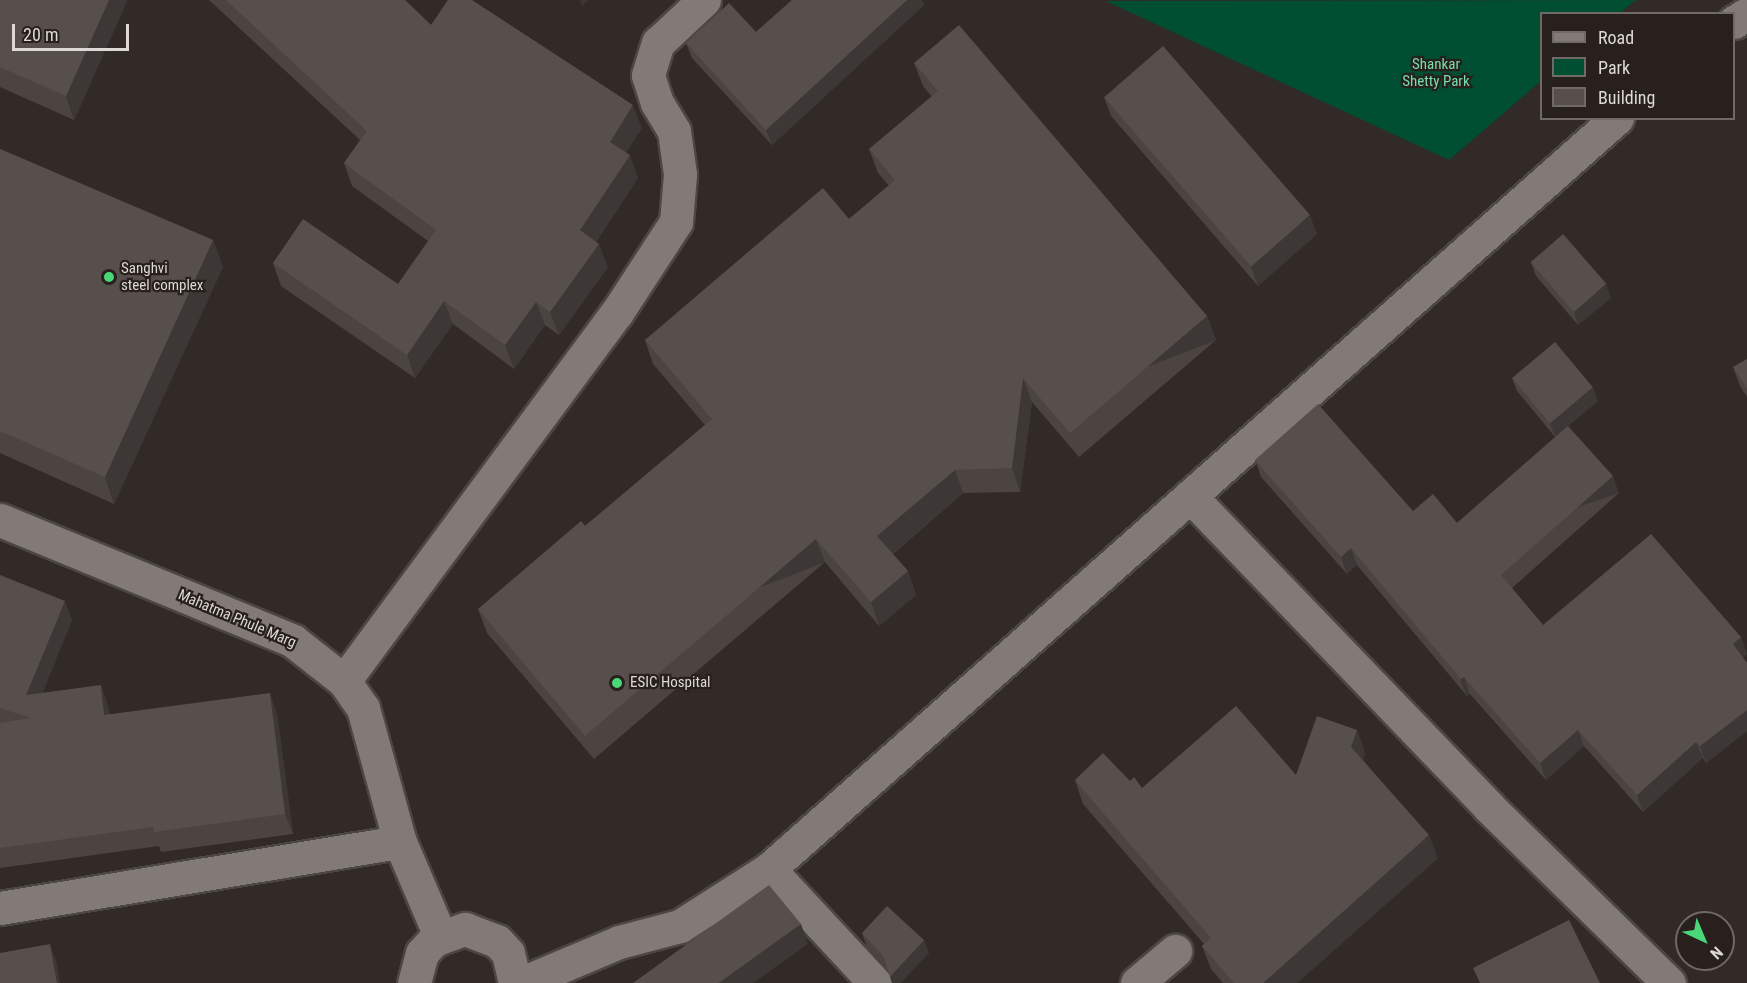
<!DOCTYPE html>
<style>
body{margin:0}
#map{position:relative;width:1747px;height:983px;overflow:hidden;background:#312a27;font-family:"Roboto Condensed",sans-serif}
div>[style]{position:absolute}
.green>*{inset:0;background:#004f32}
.roads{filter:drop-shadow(2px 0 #4c4644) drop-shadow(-2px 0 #4c4644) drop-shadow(0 2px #4c4644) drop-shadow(0 -2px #4c4644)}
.minor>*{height:33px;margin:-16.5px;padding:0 16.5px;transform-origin:16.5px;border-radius:16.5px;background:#827a76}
.wall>*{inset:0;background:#4b4441}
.shaded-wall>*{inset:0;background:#3d3735;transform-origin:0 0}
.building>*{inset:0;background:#574f4c;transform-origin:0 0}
.dots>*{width:16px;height:16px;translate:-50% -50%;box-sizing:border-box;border:3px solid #27201d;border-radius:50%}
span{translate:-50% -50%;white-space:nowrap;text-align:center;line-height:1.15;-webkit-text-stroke:4.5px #27201d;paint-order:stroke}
.park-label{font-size:15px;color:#7da}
.poi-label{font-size:15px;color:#ded9d7}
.left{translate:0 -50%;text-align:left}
.street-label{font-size:15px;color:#ded9d7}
.legend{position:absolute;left:1540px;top:12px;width:195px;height:108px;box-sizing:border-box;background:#27201d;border:2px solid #706a67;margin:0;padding:8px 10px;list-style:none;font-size:18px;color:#ded9d7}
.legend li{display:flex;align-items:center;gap:12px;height:30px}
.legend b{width:30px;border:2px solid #706a67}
.north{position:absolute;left:1675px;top:911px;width:60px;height:60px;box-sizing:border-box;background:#27201d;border:2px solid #706a67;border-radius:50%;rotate:136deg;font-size:16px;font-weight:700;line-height:24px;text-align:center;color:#ded9d7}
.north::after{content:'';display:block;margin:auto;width:21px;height:27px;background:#49d778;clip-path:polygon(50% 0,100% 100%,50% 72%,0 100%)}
.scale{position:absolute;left:12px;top:24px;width:117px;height:27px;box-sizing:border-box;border:3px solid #ded9d7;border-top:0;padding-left:8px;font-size:18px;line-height:21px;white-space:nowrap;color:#ded9d7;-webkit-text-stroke:4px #27201d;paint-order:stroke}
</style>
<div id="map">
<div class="green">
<div style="clip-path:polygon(1636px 0,1620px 13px,1542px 14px,1541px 81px,1449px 160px,1106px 1px)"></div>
</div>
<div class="roads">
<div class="minor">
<div style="left:1734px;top:22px;width:15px;rotate:-32deg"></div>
<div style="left:1191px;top:497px;width:430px;rotate:46.1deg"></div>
<div style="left:1489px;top:807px;width:252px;rotate:44.4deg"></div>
<div style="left:0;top:520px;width:317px;rotate:22.4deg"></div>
<div style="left:293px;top:641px;width:65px;rotate:38.1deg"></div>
<div style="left:344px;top:681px;width:33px;rotate:55deg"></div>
<div style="left:363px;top:708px;width:139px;rotate:74.6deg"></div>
<div style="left:400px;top:842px;width:102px;rotate:66.9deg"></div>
<div style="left:344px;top:681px;width:457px;rotate:-53.5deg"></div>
<div style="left:616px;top:314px;width:110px;rotate:-56.9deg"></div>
<div style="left:676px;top:222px;width:48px;rotate:-85.2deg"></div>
<div style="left:680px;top:174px;width:43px;rotate:-97.9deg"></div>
<div style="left:674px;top:131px;width:33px;rotate:-121deg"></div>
<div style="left:657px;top:103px;width:29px;rotate:-108deg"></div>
<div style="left:648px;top:75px;width:34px;rotate:-73deg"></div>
<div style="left:658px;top:43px;width:63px;rotate:-43.1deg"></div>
<div style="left:769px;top:869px;width:156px;rotate:47.1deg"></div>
<div style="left:0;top:908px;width:405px;rotate:-9.4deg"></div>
<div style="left:414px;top:983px;width:31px;rotate:-75deg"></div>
<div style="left:422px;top:953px;width:18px;rotate:-47deg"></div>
<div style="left:434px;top:940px;width:33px;rotate:-20deg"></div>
<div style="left:465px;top:929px;width:34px;rotate:21deg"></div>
<div style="left:497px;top:941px;width:16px;rotate:47deg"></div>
<div style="left:508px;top:953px;width:31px;rotate:77deg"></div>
<div style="left:522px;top:983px;width:105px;rotate:-22.9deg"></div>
<div style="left:619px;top:942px;width:63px;rotate:-14.7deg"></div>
<div style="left:680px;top:926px;width:106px;rotate:-32.6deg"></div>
<div style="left:769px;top:869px;width:1133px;rotate:-41.53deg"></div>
<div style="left:1137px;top:983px;width:50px;rotate:-40.1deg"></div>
</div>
</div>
<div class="wall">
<div style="clip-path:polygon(0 0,127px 1px,74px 120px,0 87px)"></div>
<div style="clip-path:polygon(209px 0,405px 0,431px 25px,642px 128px,626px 152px,638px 178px,596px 242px,608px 267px,559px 335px,545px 325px,514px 369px,453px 324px,415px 378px,281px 286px,273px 263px,398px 284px,428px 241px,352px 186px,344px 163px,360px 140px)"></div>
<div style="clip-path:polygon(792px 0,922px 0,924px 5px,772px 145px,692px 58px,686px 43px,756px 32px)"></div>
<div style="clip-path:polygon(914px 63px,1207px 316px,1216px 340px,1079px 457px,1032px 402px,1020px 492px,963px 493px,893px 554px,908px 571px,916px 595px,879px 626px,825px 562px,594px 759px,487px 633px,478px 609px,585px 526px,705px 425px,653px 364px,645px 340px,849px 219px,889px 186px,878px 173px,869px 149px,932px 97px,923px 86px)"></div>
<div style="clip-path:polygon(1104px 97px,1317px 234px,1258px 286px,1111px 116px)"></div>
<div style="clip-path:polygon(0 149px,213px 240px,223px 267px,114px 504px,0 453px)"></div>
<div style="clip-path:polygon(1531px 262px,1611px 298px,1578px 325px,1536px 276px)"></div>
<div style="clip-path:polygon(1747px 359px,1747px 397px,1740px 386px,1733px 367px)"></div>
<div style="clip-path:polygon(1512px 378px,1598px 401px,1568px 426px,1619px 493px,1512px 588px,1543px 625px,1741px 637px,1747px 654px,1743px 658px,1747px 663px,1747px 731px,1706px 763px,1703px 758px,1643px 812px,1584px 746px,1546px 780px,1470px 694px,1467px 696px,1357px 565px,1347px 574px,1261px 477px,1255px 460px,1413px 511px,1457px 523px,1555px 437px,1517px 391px)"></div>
<div style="clip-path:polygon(0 575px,72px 620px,42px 693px,108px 705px,109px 714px,277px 713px,293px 834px,161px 852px,159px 846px,0 868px)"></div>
<div style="clip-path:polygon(1357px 730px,1365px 753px,1363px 760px,1438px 858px,1297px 983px,1223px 983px,1211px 969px,1202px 946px,1204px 944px,1083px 804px,1075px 780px,1142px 788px,1296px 775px)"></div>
<div style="clip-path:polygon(862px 933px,924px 940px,929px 953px,888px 969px,867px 947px)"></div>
</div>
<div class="shaded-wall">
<div style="clip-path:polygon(109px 0,127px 0,127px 1px,74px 120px,66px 96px)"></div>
<div style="clip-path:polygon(580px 0,589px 0,582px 6px)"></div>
<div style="clip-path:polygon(907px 0,922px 0,924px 5px,772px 145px,766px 130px)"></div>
<div style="clip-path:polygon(633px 105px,642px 128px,618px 165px,610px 142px)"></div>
<div style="clip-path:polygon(630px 155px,638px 178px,588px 253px,580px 230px)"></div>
<div style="clip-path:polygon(1310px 215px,1317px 234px,1258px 286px,1251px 267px)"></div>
<div style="clip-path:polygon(213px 240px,223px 267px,114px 504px,105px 477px)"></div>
<div style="clip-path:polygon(599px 244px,608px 267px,559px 335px,550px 312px)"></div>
<div style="clip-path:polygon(1606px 284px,1611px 298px,1578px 325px,1574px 312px)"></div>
<div style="clip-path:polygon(444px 301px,453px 324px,415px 378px,407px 355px)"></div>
<div style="clip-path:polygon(536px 302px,545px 325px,514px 369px,505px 345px)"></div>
<div style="left:1207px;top:316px;width:26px;height:180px;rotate:69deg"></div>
<div style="clip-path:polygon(1023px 378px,1032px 402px,1020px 492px,1012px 468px)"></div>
<div style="clip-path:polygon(1593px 387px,1598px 401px,1555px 437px,1550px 423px)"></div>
<div style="clip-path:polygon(955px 470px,963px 493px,886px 559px,877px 536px)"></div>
<div style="left:1613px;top:476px;width:18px;height:149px;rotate:71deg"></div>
<div style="left:816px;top:539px;width:25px;height:304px;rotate:69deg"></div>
<div style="clip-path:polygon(1351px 548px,1357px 565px,1347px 574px,1341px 557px)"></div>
<div style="clip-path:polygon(908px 571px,916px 595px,879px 626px,871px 602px)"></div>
<div style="clip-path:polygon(65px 601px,72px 620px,34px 715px,26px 695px)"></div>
<div style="clip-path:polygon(1741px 637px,1747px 654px,1739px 661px,1733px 644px)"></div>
<div style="left:1464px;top:677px;width:18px;height:4px;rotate:71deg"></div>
<div style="clip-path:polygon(101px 685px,108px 705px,112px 735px,104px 715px)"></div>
<div style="clip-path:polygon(270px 693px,277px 713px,293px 834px,285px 814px)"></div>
<div style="clip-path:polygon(1747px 710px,1747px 731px,1706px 763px,1700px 746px)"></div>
<div style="clip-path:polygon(1357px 730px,1365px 753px,1359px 770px,1351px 747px)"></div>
<div style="clip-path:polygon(1578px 730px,1584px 746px,1546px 780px,1540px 763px)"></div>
<div style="clip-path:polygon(1696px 742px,1703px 758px,1643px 812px,1637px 795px)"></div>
<div style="clip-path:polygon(1429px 835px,1438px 858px,1297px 983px,1263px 983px)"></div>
<div style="clip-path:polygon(801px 924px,808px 944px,753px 983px,719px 983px)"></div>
<div style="clip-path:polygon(924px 940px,929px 953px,901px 983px,892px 983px,890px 977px)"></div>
<div style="clip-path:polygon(50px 944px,57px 963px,60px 983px,57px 983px)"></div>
</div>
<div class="building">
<div style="clip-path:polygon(0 0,109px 0,66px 96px,0 67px)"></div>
<div style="clip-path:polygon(226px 0,405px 0,431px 25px,448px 0,472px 0,633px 105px,610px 142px,630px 155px,580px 230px,599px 244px,550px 312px,536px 302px,505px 345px,444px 301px,407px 355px,273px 263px,303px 219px,398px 284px,436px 230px,344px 163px,367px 131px)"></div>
<div style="clip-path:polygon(792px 0,907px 0,766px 130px,686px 43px,729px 3px,756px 32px)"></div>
<div style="clip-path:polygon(959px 25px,1207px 316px,1070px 433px,1023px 378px,1012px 468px,955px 470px,877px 536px,908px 571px,871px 602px,816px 539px,585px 736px,478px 609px,581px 521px,585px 526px,712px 419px,645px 340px,823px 188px,849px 219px,895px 180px,869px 149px,938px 91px,914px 63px)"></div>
<div style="left:1163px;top:46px;width:224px;height:78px;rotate:49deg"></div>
<div style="clip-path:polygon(0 149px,213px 240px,105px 477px,0 431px)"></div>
<div style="left:1563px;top:234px;width:66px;height:43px;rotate:49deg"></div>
<div style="left:1555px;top:342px;width:59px;height:56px;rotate:50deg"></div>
<div style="clip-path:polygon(1747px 359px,1747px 389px,1733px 367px)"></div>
<div style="clip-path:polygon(1318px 404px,1413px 511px,1433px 494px,1457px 523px,1568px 426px,1613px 476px,1501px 575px,1543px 625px,1651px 534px,1741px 637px,1733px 644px,1747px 663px,1747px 710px,1700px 746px,1696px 742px,1637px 795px,1578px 730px,1540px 763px,1464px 677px,1461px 679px,1351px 548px,1341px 557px,1255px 460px)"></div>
<div style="clip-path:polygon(0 575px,65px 601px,26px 695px,101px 685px,104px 715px,270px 693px,285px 814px,154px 832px,153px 827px,0 848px,0 723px,31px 718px,0 708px)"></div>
<div style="clip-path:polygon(1236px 706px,1296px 775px,1317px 716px,1357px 730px,1351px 747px,1429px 835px,1263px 983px,1234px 983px,1202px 946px,1211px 938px,1075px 780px,1103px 753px,1130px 781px,1134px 777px,1142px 788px)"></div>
<div style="clip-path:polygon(769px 885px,801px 924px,719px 983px,633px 983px)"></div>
<div style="clip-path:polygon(887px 906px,924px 940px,890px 977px,884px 957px,862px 933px)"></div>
<div style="clip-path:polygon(1569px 920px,1600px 983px,1480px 983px,1473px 968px)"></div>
<div style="clip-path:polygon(50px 944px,57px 983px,0 983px,0 953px)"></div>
</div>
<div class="dots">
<div style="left:109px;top:277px;background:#49d778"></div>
<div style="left:617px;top:683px;background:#49d778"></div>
</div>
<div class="park-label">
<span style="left:1436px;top:73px">Shankar<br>Shetty Park</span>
</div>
<div class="poi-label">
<span class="left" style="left:121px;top:277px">Sanghvi<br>steel complex</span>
<span class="left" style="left:630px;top:683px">ESIC Hospital</span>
</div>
<div class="street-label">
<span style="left:237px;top:619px;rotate:23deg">Mahatma Phule Marg</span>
</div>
<ul class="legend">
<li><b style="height:8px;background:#827a76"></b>Road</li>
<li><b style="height:16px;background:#004f32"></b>Park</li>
<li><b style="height:16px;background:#574f4c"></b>Building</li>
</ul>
<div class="north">N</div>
<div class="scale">20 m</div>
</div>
